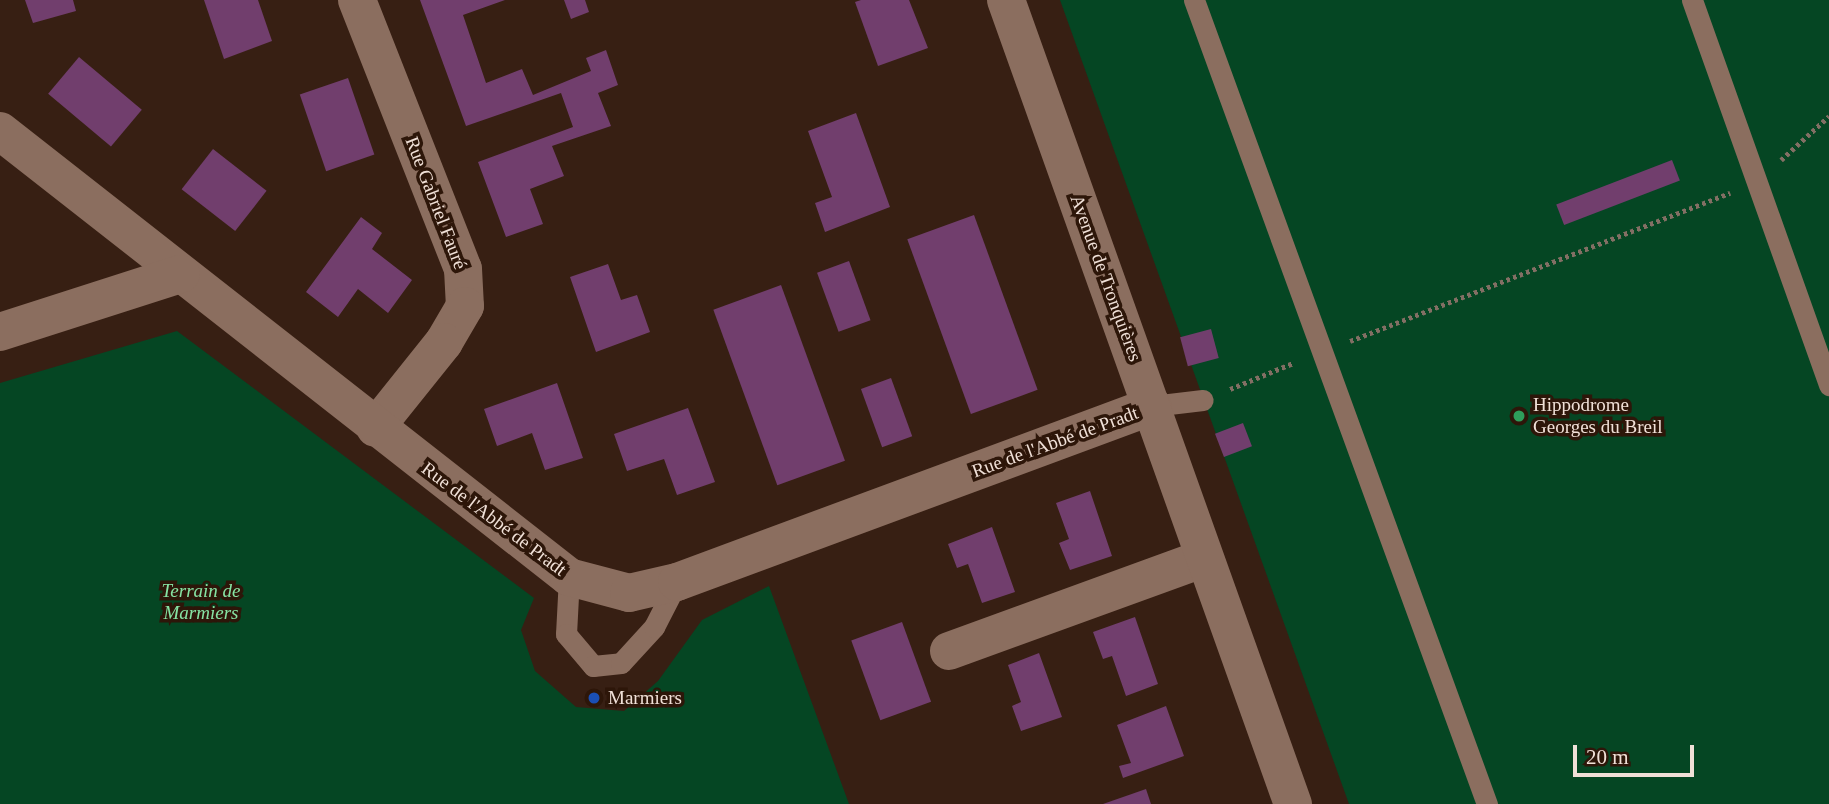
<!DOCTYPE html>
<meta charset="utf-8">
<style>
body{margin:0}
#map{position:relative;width:1829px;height:804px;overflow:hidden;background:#371f13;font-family:Georgia,serif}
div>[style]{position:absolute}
.green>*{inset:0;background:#054623}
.building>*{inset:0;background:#713e6d;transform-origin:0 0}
.path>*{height:4.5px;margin-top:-2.25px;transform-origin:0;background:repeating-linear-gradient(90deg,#836f64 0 3.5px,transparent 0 7px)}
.lane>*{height:21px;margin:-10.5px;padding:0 10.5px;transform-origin:10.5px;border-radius:10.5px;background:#8b6e5f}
.street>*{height:38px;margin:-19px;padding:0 19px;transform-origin:19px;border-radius:19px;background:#8b6e5f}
.secondary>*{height:38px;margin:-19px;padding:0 19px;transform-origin:19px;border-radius:19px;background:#8b6e5f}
.dots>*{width:19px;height:19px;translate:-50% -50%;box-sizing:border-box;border:4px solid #2d1609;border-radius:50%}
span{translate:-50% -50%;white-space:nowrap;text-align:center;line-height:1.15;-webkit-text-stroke:7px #2d1609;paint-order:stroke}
.street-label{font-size:19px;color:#f0e0d7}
.poi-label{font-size:19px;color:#f0e0d7}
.left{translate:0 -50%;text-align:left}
.park-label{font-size:19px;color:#86e3a3;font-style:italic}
.scale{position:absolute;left:1573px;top:745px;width:121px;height:32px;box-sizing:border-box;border:4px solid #f0e0d7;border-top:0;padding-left:9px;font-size:21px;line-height:24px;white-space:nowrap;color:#f0e0d7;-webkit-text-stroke:5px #2d1609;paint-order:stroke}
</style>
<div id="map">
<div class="green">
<div style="clip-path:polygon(1060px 0,1829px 0,1829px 804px,1349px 804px)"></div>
<div style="clip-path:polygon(177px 331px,534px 598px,521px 630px,535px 671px,576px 707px,624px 711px,658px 681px,702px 620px,769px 586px,849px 804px,0 804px,0 383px)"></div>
</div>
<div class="building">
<div style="clip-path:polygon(25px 0,73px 0,76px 11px,33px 23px)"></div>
<div style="clip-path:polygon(204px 0,258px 0,272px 41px,224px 59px)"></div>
<div style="clip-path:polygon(420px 0,505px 0,463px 15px,486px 83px,522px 69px,533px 95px,591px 71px,586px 58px,606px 50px,618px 85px,598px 93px,611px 126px,552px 146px,564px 176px,530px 189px,543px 224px,506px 237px,478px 162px,573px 127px,561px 93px,466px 126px)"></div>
<div style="clip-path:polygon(564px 0,585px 0,589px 12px,571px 19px)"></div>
<div style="clip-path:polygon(861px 0,909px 0,928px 48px,878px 66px,855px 2px)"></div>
<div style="left:79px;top:57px;width:82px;height:48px;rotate:40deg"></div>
<div style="left:348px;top:78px;width:81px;height:51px;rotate:71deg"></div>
<div style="clip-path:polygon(856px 113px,890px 207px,825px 232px,815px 203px,832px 197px,808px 131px)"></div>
<div style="left:213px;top:149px;width:68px;height:51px;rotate:38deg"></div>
<div style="left:1672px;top:160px;width:22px;height:124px;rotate:69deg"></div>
<div style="left:974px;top:215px;width:186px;height:71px;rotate:70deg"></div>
<div style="clip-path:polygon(361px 217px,382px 233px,372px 249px,412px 280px,388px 313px,358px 289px,338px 317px,306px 292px)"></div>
<div style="left:849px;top:261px;width:63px;height:34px;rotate:70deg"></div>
<div style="clip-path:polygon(608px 264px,621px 300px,637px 295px,650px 332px,596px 352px,570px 277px)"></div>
<div style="left:781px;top:285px;width:187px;height:72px;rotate:70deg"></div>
<div style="left:1211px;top:329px;width:30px;height:32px;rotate:75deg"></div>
<div style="left:891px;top:378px;width:62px;height:32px;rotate:70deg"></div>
<div style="clip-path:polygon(557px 383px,583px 458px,545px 470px,532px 433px,497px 446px,484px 409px)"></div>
<div style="clip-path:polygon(688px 408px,715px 482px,677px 495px,664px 459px,627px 471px,614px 434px)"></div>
<div style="left:1243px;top:423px;width:25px;height:30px;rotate:69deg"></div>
<div style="clip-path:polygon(1090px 491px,1112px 556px,1070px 570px,1059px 543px,1069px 539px,1056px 503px)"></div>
<div style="clip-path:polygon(992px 527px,1015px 592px,982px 603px,968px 564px,957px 568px,948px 544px)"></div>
<div style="clip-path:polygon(1135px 617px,1158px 684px,1126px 696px,1112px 656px,1103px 659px,1093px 632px)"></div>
<div style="left:902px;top:622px;width:85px;height:54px;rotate:70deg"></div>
<div style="clip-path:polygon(1039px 653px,1062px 717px,1021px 731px,1012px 706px,1021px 702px,1008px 665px)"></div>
<div style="clip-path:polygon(1166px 706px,1184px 756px,1123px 778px,1119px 766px,1131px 763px,1117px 725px)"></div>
<div style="clip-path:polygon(1146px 789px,1151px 804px,1103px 804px)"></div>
</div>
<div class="path">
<div style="left:1781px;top:160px;width:65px;rotate:-42.5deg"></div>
<div style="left:1350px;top:341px;width:408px;rotate:-21.3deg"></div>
<div style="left:1230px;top:389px;width:68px;rotate:-22.4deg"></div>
</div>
<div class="lane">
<div style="left:1194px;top:0;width:856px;rotate:69.98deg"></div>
<div style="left:1692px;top:0;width:409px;rotate:70.4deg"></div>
<div style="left:1152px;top:406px;width:51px;rotate:-6.7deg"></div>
<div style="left:569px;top:577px;width:57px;rotate:93deg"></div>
<div style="left:566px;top:634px;width:42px;rotate:49.8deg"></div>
<div style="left:593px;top:666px;width:28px;rotate:-6deg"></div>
<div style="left:621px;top:663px;width:49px;rotate:-47.5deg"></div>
<div style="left:654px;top:627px;width:51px;rotate:-62.9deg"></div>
</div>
<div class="street">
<div style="left:357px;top:0;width:289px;rotate:68.5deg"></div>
<div style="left:463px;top:269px;width:37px;rotate:87deg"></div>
<div style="left:465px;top:306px;width:42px;rotate:120.3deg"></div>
<div style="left:444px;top:342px;width:110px;rotate:128.7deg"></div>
<div style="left:0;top:131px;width:723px;rotate:38.09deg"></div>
<div style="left:569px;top:577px;width:62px;rotate:14.9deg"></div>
<div style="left:629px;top:593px;width:49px;rotate:-12.9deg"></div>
<div style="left:677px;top:582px;width:507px;rotate:-20.33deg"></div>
<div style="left:0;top:332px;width:190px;rotate:-17.8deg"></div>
<div style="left:949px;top:651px;width:271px;rotate:-20deg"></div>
</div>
<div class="secondary">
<div style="left:1006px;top:0;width:854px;rotate:70.36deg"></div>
</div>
<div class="dots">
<div style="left:1519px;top:416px;background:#2e9e5b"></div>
<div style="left:594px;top:698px;background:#1a4fb4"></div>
</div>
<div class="street-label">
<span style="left:436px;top:203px;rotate:69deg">Rue Gabriel Fauré</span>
<span style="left:1106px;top:278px;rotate:70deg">Avenue de Tronquières</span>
<span style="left:1055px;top:442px;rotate:-20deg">Rue de l'Abbé de Pradt</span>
<span style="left:494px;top:519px;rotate:37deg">Rue de l'Abbé de Pradt</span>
</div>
<div class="poi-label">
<span class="left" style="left:1533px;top:416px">Hippodrome<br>Georges du Breil</span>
<span class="left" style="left:608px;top:698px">Marmiers</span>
</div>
<div class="park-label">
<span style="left:201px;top:602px">Terrain de<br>Marmiers</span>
</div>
<div class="scale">20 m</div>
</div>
